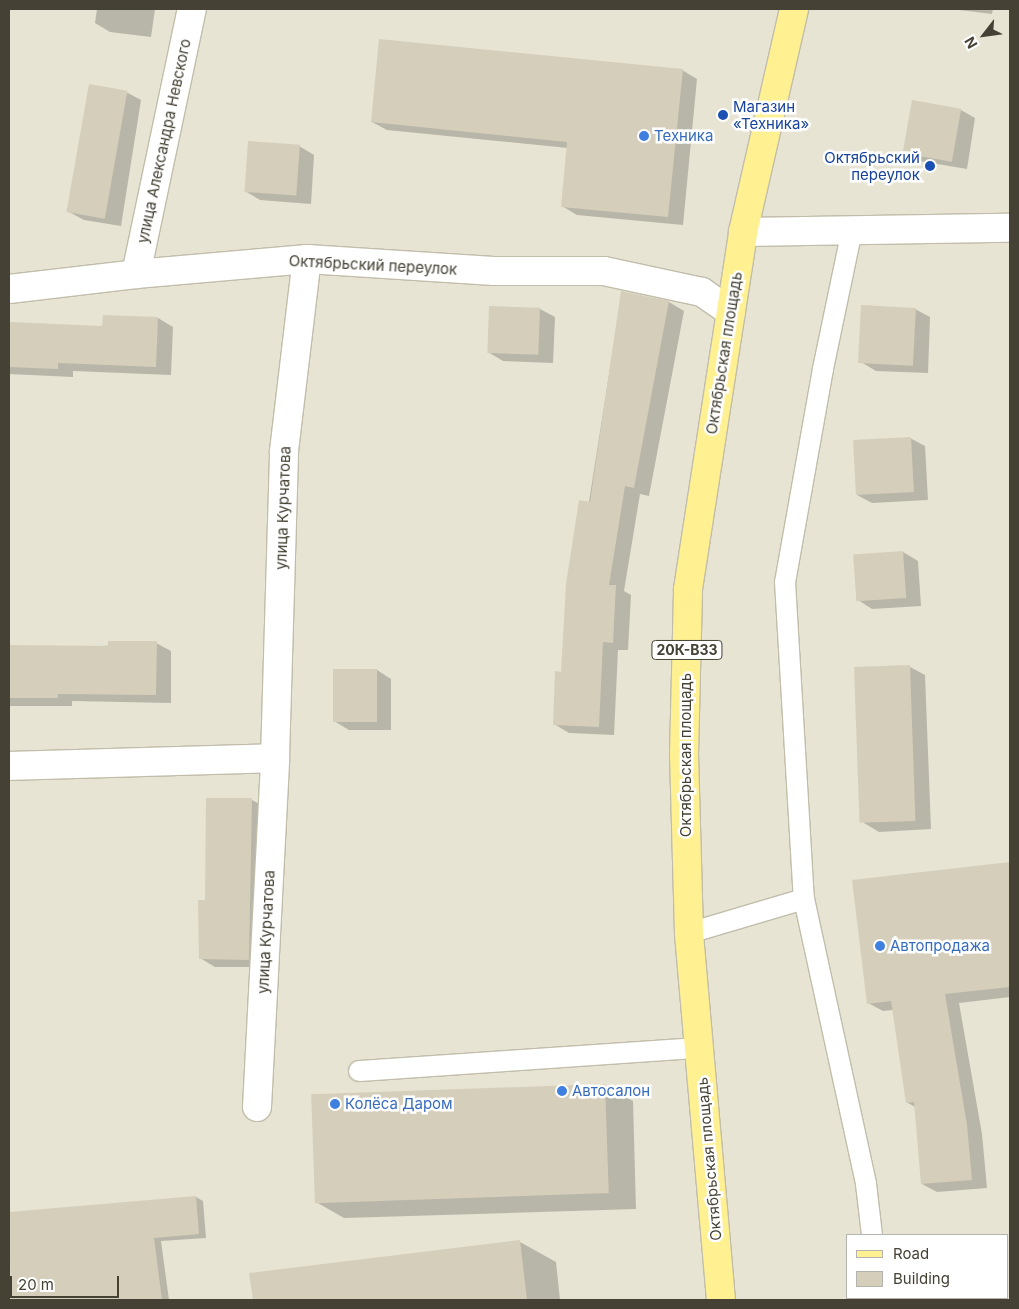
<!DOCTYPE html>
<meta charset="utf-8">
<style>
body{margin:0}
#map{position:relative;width:1019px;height:1309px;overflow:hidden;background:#f3f1e5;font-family:Inter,sans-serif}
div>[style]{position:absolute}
.residential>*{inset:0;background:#e7e4d3}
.shadow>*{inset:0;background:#0003}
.building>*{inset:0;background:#d5ceba;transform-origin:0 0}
.roads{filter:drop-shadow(1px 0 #c1bdaa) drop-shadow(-1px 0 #c1bdaa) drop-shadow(0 1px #c1bdaa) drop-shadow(0 -1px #c1bdaa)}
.service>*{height:20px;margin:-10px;padding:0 10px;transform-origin:10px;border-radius:10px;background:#fff}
.minor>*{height:28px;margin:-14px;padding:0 14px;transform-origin:14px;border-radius:14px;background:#fff}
.primary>*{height:28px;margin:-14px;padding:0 14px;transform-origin:14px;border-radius:14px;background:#fff092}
.dots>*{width:14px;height:14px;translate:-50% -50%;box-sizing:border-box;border:2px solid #fff;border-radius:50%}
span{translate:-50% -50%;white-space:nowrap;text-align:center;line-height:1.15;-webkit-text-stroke:5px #fff;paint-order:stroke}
.shield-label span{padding:1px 4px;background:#fff;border:1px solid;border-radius:4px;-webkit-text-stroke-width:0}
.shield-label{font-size:14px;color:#454134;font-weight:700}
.transit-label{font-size:15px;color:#164399}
.left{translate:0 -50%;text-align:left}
.right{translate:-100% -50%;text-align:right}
.shop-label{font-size:15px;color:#366cbe}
.street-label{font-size:15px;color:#454134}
.frame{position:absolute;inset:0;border:10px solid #454134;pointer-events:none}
.legend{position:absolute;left:846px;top:1234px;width:162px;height:65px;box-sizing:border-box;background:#fff;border:1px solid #b5b3ae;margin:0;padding:6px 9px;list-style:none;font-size:15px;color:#454134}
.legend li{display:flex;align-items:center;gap:10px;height:25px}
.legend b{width:25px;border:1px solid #b5b3ae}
.north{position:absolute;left:959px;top:10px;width:50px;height:50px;-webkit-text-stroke:4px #fff;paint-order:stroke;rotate:240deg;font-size:14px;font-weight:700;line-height:20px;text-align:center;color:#454134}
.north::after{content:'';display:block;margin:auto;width:18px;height:22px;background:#454134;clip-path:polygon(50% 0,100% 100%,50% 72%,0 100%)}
.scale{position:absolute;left:10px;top:1276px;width:109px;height:22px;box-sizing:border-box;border:2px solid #454134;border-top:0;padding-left:6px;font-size:15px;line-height:18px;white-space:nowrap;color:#454134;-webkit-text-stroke:4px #fff;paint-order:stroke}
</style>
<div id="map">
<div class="residential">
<div style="clip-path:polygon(evenodd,9px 9px,1010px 9px,1010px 1300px,9px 1300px,9px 9px,848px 1235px,1008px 1235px,1008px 1298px,848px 1298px,848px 1235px)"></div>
</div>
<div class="shadow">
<div style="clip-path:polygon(97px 9px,155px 9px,151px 37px,110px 32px,95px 23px)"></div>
<div style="clip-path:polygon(951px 9px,993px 9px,992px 14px)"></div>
<div style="clip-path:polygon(682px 70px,697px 79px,683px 225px,577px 215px,562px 206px,568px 148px,387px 130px,372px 122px)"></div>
<div style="clip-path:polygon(126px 92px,141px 100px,121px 226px,84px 220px,69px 212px)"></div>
<div style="clip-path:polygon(961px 110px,975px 118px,967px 169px,919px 161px,904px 153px)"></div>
<div style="clip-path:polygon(299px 146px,314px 155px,311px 204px,260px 200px,245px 191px)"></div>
<div style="clip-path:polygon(622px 292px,669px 302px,684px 311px,649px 496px,640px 494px,624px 591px,631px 595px,628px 650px,618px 650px,614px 735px,569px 733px,554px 724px)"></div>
<div style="clip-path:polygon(490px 307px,540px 309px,555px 317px,553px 363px,503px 361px,488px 352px)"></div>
<div style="clip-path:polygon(915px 309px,930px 317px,928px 373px,876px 371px,861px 362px)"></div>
<div style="clip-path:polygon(158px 318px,173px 327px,171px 375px,73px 371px,73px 377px,9px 374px,9px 330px,103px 327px)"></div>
<div style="clip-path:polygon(910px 438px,925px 446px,928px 500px,872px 503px,857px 495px)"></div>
<div style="clip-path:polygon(903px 552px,918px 561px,921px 606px,872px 609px,858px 600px)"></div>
<div style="clip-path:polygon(156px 643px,171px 651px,171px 703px,72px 701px,72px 706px,9px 706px,9px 651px)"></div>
<div style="clip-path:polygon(910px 667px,925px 675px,931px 829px,879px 832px,864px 823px)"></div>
<div style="clip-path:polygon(377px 670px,391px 679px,391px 730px,349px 730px,334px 721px)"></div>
<div style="clip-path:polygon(252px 800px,267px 808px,264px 967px,215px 967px,200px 958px,207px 901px)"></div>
<div style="clip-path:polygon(1010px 863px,1010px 997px,959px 1003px,982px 1134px,987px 1188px,937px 1192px,922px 1184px,915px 1107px,908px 1103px,893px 1010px,883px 1011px,868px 1003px,854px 882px)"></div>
<div style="clip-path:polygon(605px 1085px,633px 1101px,636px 1209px,344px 1218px,316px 1202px)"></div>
<div style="clip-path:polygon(196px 1197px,203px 1201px,206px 1238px,161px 1241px,169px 1300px,12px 1300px,9px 1213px)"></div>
<div style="clip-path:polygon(520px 1242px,556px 1262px,560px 1300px,254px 1300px,251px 1274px)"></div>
</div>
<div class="building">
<div style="clip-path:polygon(379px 39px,683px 69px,668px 217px,561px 207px,567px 142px,371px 122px)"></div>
<div style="left:89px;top:84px;width:39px;height:130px;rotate:10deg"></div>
<div style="left:912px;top:100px;width:50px;height:54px;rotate:10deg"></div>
<div style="left:248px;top:141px;width:52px;height:51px;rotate:4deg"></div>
<div style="clip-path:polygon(621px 291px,669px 301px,634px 488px,625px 486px,609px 585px,616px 585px,613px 643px,603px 642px,599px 727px,553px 725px,555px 671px,561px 672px,566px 584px,579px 500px,590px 502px)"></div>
<div style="left:861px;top:305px;width:55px;height:58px;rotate:3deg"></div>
<div style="left:489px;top:306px;width:51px;height:47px;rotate:2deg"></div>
<div style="clip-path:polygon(103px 315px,158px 317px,156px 367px,58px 363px,58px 369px,9px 367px,10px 322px,102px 326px)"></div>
<div style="left:911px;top:437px;width:55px;height:58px;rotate:87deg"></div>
<div style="left:903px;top:551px;width:47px;height:50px;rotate:86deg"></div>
<div style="clip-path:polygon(108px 641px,157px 641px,156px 695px,58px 694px,58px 698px,9px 698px,10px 645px,108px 646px)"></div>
<div style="left:910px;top:665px;width:156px;height:56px;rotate:88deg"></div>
<div style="left:333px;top:669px;width:44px;height:53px"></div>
<div style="clip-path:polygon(206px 798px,252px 798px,249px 960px,199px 959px,198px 900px,205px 900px)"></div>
<div style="clip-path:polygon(1010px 862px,1010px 987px,945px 994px,967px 1125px,972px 1180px,921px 1184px,914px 1102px,906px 1103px,891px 1001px,867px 1004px,852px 880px)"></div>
<div style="left:605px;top:1084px;width:109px;height:294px;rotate:88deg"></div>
<div style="clip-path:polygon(196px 1196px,199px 1234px,154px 1238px,162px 1300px,11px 1300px,9px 1212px)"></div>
<div style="clip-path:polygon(520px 1240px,527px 1300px,253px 1300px,249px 1273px)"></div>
</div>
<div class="roads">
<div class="service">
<div style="left:852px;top:230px;width:142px;rotate:101.8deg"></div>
<div style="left:823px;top:369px;width:216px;rotate:100.1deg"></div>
<div style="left:785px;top:582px;width:318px;rotate:86.6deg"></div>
<div style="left:804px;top:899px;width:292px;rotate:77.7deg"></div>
<div style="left:866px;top:1184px;width:51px;rotate:83.3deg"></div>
<div style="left:689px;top:933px;width:120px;rotate:-16.5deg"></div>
<div style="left:359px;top:1071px;width:341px;rotate:-3.9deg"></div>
<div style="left:880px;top:1298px;width:2px;rotate:63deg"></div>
</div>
<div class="minor">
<div style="left:743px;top:232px;width:267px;rotate:-0.9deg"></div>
<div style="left:136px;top:274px;width:271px;rotate:-78.1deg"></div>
<div style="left:9px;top:289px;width:128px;rotate:-6.7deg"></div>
<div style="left:136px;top:274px;width:172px;rotate:-5deg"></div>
<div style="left:307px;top:259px;width:187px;rotate:3.7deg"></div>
<div style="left:494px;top:271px;width:110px"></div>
<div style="left:604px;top:271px;width:100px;rotate:12.1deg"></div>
<div style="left:702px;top:292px;width:35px;rotate:35deg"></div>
<div style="left:9px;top:766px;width:266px;rotate:-1.7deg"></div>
<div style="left:257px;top:1107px;width:349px;rotate:-87deg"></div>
<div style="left:275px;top:758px;width:307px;rotate:-88.3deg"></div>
<div style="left:284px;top:451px;width:193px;rotate:-83.2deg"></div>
</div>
<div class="primary">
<div style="left:721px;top:1300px;width:368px;rotate:-95deg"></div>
<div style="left:689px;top:933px;width:178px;rotate:-91.6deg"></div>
<div style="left:684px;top:755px;width:166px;rotate:-88.6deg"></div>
<div style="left:688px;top:589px;width:361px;rotate:-81.2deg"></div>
<div style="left:743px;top:232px;width:229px;rotate:-77.1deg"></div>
</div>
</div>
<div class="dots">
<div style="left:723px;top:115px;background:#1a4fb4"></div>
<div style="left:644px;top:136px;background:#3f7fe0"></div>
<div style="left:930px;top:166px;background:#1a4fb4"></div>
<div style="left:880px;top:946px;background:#3f7fe0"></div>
<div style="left:562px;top:1091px;background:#3f7fe0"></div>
<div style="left:335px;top:1104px;background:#3f7fe0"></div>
</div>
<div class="shield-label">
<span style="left:687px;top:650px">20К-В33</span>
</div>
<div class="transit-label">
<span class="left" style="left:733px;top:115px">Магазин<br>«Техника»</span>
<span class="right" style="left:920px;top:166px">Октябрьский<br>переулок</span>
</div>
<div class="shop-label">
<span class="left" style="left:654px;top:136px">Техника</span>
<span class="left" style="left:890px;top:946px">Автопродажа</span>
<span class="left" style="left:572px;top:1091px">Автосалон</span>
<span class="left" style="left:345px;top:1104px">Колёса Даром</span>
</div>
<div class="street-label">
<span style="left:164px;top:141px;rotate:-78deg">улица Александра Невского</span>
<span style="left:373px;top:265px;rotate:3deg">Октябрьский переулок</span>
<span style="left:724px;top:353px;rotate:-81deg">Октябрьская площадь</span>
<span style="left:283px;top:508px;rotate:-88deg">улица Курчатова</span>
<span style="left:686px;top:755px;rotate:-90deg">Октябрьская площадь</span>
<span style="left:266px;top:932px;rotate:-87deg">улица Курчатова</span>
<span style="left:709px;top:1159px;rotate:-95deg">Октябрьская площадь</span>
</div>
<div class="frame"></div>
<ul class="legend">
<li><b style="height:6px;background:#fff092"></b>Road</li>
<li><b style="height:14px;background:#d5ceba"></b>Building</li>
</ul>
<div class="north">N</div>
<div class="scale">20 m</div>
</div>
